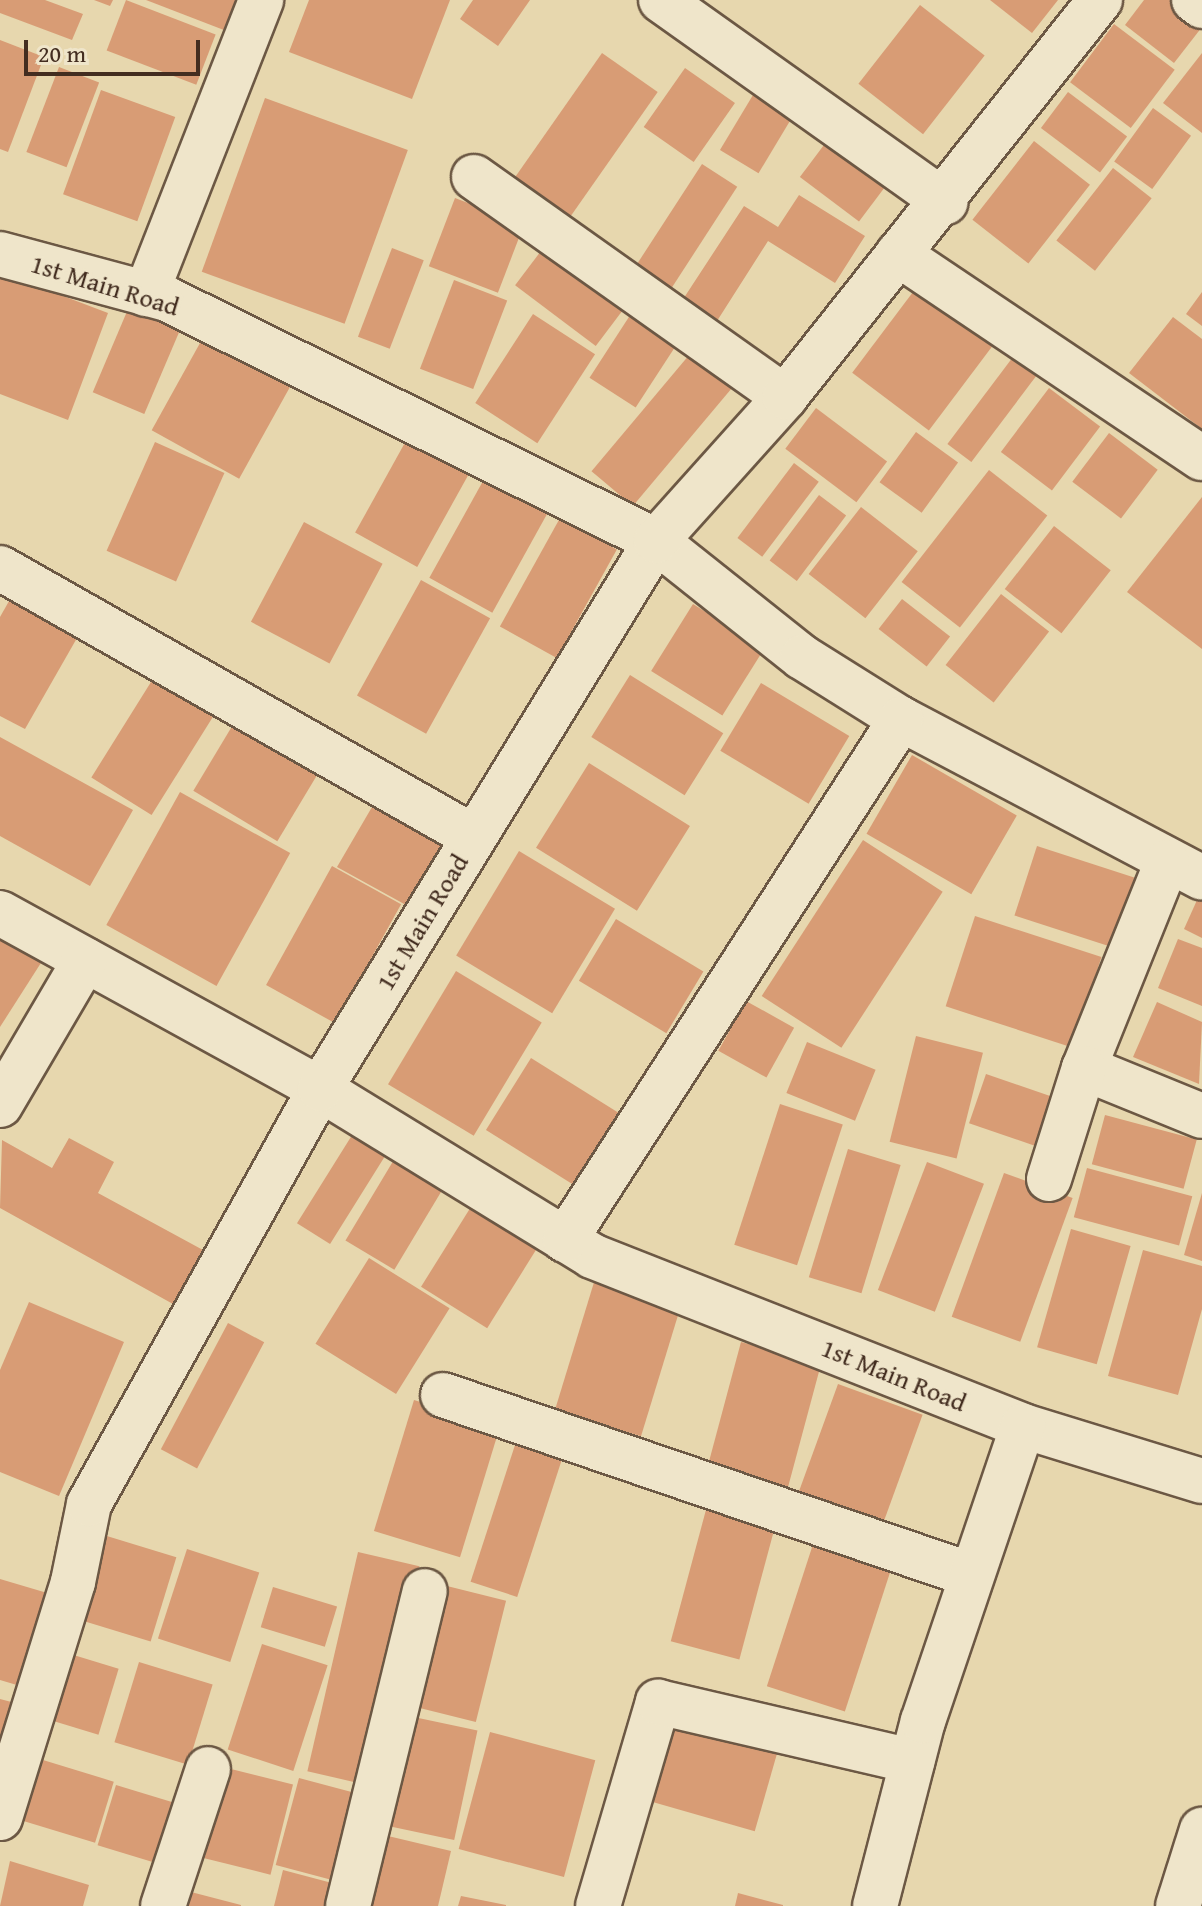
<!DOCTYPE html>
<style>
body{margin:0}
#map{position:relative;width:1202px;height:1906px;overflow:hidden;background:#e7d7ae;font-family:"Gentium Book Plus",serif}
div>[style]{position:absolute}
.building>*{inset:0;background:#d89c75;transform-origin:0 0}
.roads{filter:drop-shadow(2px 0 #6c5844) drop-shadow(-2px 0 #6c5844) drop-shadow(0 2px #6c5844) drop-shadow(0 -2px #6c5844)}
.street>*{height:44px;margin:-22px;padding:0 22px;transform-origin:22px;border-radius:22px;background:#efe5ca}
span{translate:-50% -50%;white-space:nowrap;text-align:center;line-height:1.15;-webkit-text-stroke:6px #efe5ca;paint-order:stroke}
.street-label{font-size:26px;color:#432d20}
.scale{position:absolute;left:24px;top:40px;width:176px;height:36px;box-sizing:border-box;border:4px solid #432d20;border-top:0;padding-left:10px;font-size:24px;line-height:28px;white-space:nowrap;color:#432d20;-webkit-text-stroke:6px #efe5ca;paint-order:stroke}
</style>
<div id="map">
<div class="building">
<div style="clip-path:polygon(0 0,45px 0,83px 14px,72px 40px,0 13px)"></div>
<div style="clip-path:polygon(94px 0,113px 0,110px 6px)"></div>
<div style="left:126px;top:0;width:96px;height:54px;rotate:21deg"></div>
<div style="clip-path:polygon(146px 0,241px 0,229px 32px)"></div>
<div style="clip-path:polygon(309px 0,450px 0,412px 99px,289px 52px)"></div>
<div style="clip-path:polygon(473px 0,530px 0,498px 46px,460px 19px)"></div>
<div style="clip-path:polygon(990px 0,1058px 0,1032px 33px)"></div>
<div style="clip-path:polygon(1144px 0,1183px 0,1202px 27px,1174px 63px,1125px 25px)"></div>
<div style="left:920px;top:5px;width:82px;height:100px;rotate:38deg"></div>
<div style="left:1114px;top:24px;width:76px;height:73px;rotate:37deg"></div>
<div style="clip-path:polygon(0 40px,44px 57px,8px 152px,0 149px)"></div>
<div style="left:602px;top:53px;width:68px;height:164px;rotate:35deg"></div>
<div style="clip-path:polygon(1202px 53px,1202px 133px,1163px 103px)"></div>
<div style="left:59px;top:67px;width:43px;height:91px;rotate:21deg"></div>
<div style="left:685px;top:68px;width:61px;height:72px;rotate:35deg"></div>
<div style="left:101px;top:90px;width:79px;height:111px;rotate:20deg"></div>
<div style="left:756px;top:90px;width:45px;height:70px;rotate:31deg"></div>
<div style="left:1068px;top:92px;width:74px;height:45px;rotate:37deg"></div>
<div style="left:265px;top:98px;width:152px;height:185px;rotate:20deg"></div>
<div style="left:1153px;top:108px;width:47px;height:66px;rotate:36deg"></div>
<div style="left:833px;top:133px;width:74px;height:55px;rotate:37deg"></div>
<div style="left:1034px;top:141px;width:71px;height:100px;rotate:38deg"></div>
<div style="left:702px;top:164px;width:42px;height:136px;rotate:33deg"></div>
<div style="left:1113px;top:168px;width:49px;height:92px;rotate:38deg"></div>
<div style="clip-path:polygon(799px 195px,865px 236px,835px 283px,768px 241px,710px 332px,676px 310px,744px 206px,778px 227px)"></div>
<div style="left:455px;top:198px;width:74px;height:73px;rotate:21deg"></div>
<div style="left:550px;top:239px;width:101px;height:58px;rotate:37deg"></div>
<div style="left:392px;top:248px;width:34px;height:95px;rotate:21deg"></div>
<div style="clip-path:polygon(0 272px,108px 313px,68px 420px,0 394px)"></div>
<div style="left:454px;top:280px;width:57px;height:95px;rotate:21deg"></div>
<div style="left:916px;top:288px;width:96px;height:106px;rotate:37deg"></div>
<div style="clip-path:polygon(1202px 292px,1202px 326px,1186px 314px)"></div>
<div style="left:131px;top:302px;width:56px;height:98px;rotate:23deg"></div>
<div style="left:638px;top:303px;width:55px;height:89px;rotate:33deg"></div>
<div style="left:533px;top:314px;width:74px;height:106px;rotate:33deg"></div>
<div style="clip-path:polygon(1173px 317px,1202px 339px,1202px 429px,1129px 373px)"></div>
<div style="left:205px;top:334px;width:100px;height:110px;rotate:29deg"></div>
<div style="left:695px;top:348px;width:54px;height:161px;rotate:40deg"></div>
<div style="left:1016px;top:353px;width:30px;height:114px;rotate:37deg"></div>
<div style="left:1049px;top:388px;width:64px;height:80px;rotate:37deg"></div>
<div style="left:816px;top:408px;width:89px;height:51px;rotate:37deg"></div>
<div style="left:916px;top:432px;width:52px;height:62px;rotate:36deg"></div>
<div style="left:1109px;top:433px;width:61px;height:61px;rotate:37deg"></div>
<div style="left:407px;top:439px;width:71px;height:107px;rotate:29deg"></div>
<div style="left:155px;top:442px;width:76px;height:119px;rotate:24deg"></div>
<div style="left:794px;top:463px;width:31px;height:94px;rotate:37deg"></div>
<div style="left:989px;top:470px;width:74px;height:142px;rotate:38deg"></div>
<div style="left:488px;top:472px;width:72px;height:121px;rotate:29deg"></div>
<div style="left:819px;top:495px;width:34px;height:82px;rotate:37deg"></div>
<div style="clip-path:polygon(1202px 497px,1202px 649px,1127px 592px)"></div>
<div style="left:861px;top:507px;width:72px;height:85px;rotate:38deg"></div>
<div style="left:560px;top:518px;width:65px;height:124px;rotate:29deg"></div>
<div style="left:304px;top:522px;width:89px;height:113px;rotate:28deg"></div>
<div style="left:1054px;top:526px;width:72px;height:80px;rotate:38deg"></div>
<div style="left:421px;top:580px;width:79px;height:132px;rotate:29deg"></div>
<div style="clip-path:polygon(17px 587px,85px 624px,25px 729px,0 716px,0 617px)"></div>
<div style="left:1001px;top:594px;width:61px;height:90px;rotate:38deg"></div>
<div style="left:902px;top:599px;width:61px;height:38px;rotate:38deg"></div>
<div style="left:693px;top:604px;width:84px;height:79px;rotate:32deg"></div>
<div style="left:156px;top:674px;width:71px;height:122px;rotate:32deg"></div>
<div style="left:630px;top:675px;width:110px;height:73px;rotate:32deg"></div>
<div style="left:761px;top:683px;width:103px;height:79px;rotate:31deg"></div>
<div style="left:234px;top:723px;width:98px;height:79px;rotate:31deg"></div>
<div style="clip-path:polygon(0 737px,133px 810px,90px 886px,0 836px)"></div>
<div style="left:912px;top:755px;width:121px;height:91px;rotate:30deg"></div>
<div style="left:589px;top:763px;width:119px;height:100px;rotate:32deg"></div>
<div style="left:180px;top:792px;width:126px;height:152px;rotate:29deg"></div>
<div style="clip-path:polygon(379px 795px,447px 841px,415px 910px,337px 867px)"></div>
<div style="left:863px;top:840px;width:95px;height:186px;rotate:33deg"></div>
<div style="left:1037px;top:846px;width:103px;height:73px;rotate:18deg"></div>
<div style="left:519px;top:851px;width:112px;height:122px;rotate:31deg"></div>
<div style="left:332px;top:866px;width:79px;height:136px;rotate:29deg"></div>
<div style="clip-path:polygon(1202px 889px,1202px 938px,1184px 929px)"></div>
<div style="left:975px;top:916px;width:133px;height:95px;rotate:18deg"></div>
<div style="left:616px;top:919px;width:102px;height:72px;rotate:31deg"></div>
<div style="clip-path:polygon(0 927px,46px 955px,0 1027px)"></div>
<div style="clip-path:polygon(1178px 939px,1202px 948px,1202px 1006px,1158px 988px)"></div>
<div style="left:456px;top:971px;width:100px;height:132px;rotate:31deg"></div>
<div style="left:746px;top:1001px;width:55px;height:57px;rotate:29deg"></div>
<div style="clip-path:polygon(1157px 1002px,1202px 1022px,1199px 1084px,1133px 1057px)"></div>
<div style="left:916px;top:1036px;width:69px;height:109px;rotate:14deg"></div>
<div style="left:807px;top:1042px;width:74px;height:55px;rotate:22deg"></div>
<div style="left:531px;top:1058px;width:114px;height:85px;rotate:32deg"></div>
<div style="left:986px;top:1074px;width:87px;height:52px;rotate:19deg"></div>
<div style="left:780px;top:1104px;width:66px;height:148px;rotate:18deg"></div>
<div style="left:1105px;top:1115px;width:95px;height:51px;rotate:15deg"></div>
<div style="left:359px;top:1124px;width:39px;height:117px;rotate:32deg"></div>
<div style="clip-path:polygon(69px 1138px,114px 1162px,98px 1193px,203px 1250px,173px 1304px,0 1208px,2px 1140px,52px 1168px)"></div>
<div style="left:848px;top:1149px;width:55px;height:134px;rotate:17deg"></div>
<div style="left:398px;top:1153px;width:57px;height:102px;rotate:31deg"></div>
<div style="left:927px;top:1162px;width:61px;height:137px;rotate:21deg"></div>
<div style="left:1087px;top:1168px;width:109px;height:51px;rotate:15deg"></div>
<div style="left:1004px;top:1173px;width:73px;height:153px;rotate:20deg"></div>
<div style="clip-path:polygon(1202px 1193px,1202px 1261px,1184px 1255px)"></div>
<div style="left:474px;top:1202px;width:78px;height:100px;rotate:32deg"></div>
<div style="left:1071px;top:1229px;width:62px;height:123px;rotate:16deg"></div>
<div style="clip-path:polygon(1143px 1250px,1202px 1266px,1202px 1309px,1178px 1395px,1108px 1376px)"></div>
<div style="left:369px;top:1258px;width:95px;height:101px;rotate:32deg"></div>
<div style="left:595px;top:1279px;width:90px;height:137px;rotate:17deg"></div>
<div style="clip-path:polygon(29px 1302px,124px 1342px,59px 1496px,0 1472px,0 1370px)"></div>
<div style="left:228px;top:1323px;width:41px;height:143px;rotate:28deg"></div>
<div style="left:741px;top:1342px;width:83px;height:128px;rotate:15deg"></div>
<div style="left:838px;top:1384px;width:90px;height:118px;rotate:20deg"></div>
<div style="left:414px;top:1400px;width:90px;height:137px;rotate:17deg"></div>
<div style="left:516px;top:1442px;width:49px;height:147px;rotate:18deg"></div>
<div style="left:707px;top:1506px;width:71px;height:140px;rotate:15deg"></div>
<div style="left:97px;top:1533px;width:83px;height:88px;rotate:17deg"></div>
<div style="left:816px;top:1535px;width:82px;height:159px;rotate:18deg"></div>
<div style="left:187px;top:1549px;width:76px;height:94px;rotate:18deg"></div>
<div style="left:358px;top:1552px;width:63px;height:225px;rotate:13deg"></div>
<div style="clip-path:polygon(0 1579px,54px 1595px,27px 1688px,0 1680px)"></div>
<div style="left:443px;top:1585px;width:65px;height:125px;rotate:14deg"></div>
<div style="left:273px;top:1587px;width:67px;height:42px;rotate:17deg"></div>
<div style="left:262px;top:1644px;width:69px;height:111px;rotate:18deg"></div>
<div style="left:67px;top:1653px;width:54px;height:69px;rotate:17deg"></div>
<div style="left:139px;top:1662px;width:77px;height:84px;rotate:17deg"></div>
<div style="clip-path:polygon(0 1699px,19px 1704px,0 1766px)"></div>
<div style="left:676px;top:1714px;width:108px;height:91px;rotate:16deg"></div>
<div style="left:409px;top:1716px;width:70px;height:112px;rotate:12deg"></div>
<div style="left:490px;top:1732px;width:109px;height:121px;rotate:15deg"></div>
<div style="left:43px;top:1760px;width:74px;height:64px;rotate:17deg"></div>
<div style="left:227px;top:1768px;width:68px;height:93px;rotate:14deg"></div>
<div style="left:299px;top:1778px;width:68px;height:90px;rotate:15deg"></div>
<div style="left:116px;top:1785px;width:73px;height:63px;rotate:17deg"></div>
<div style="clip-path:polygon(388px 1836px,451px 1851px,438px 1906px,372px 1906px)"></div>
<div style="clip-path:polygon(10px 1861px,89px 1885px,83px 1906px,0 1906px)"></div>
<div style="clip-path:polygon(283px 1870px,332px 1883px,327px 1906px,274px 1906px)"></div>
<div style="clip-path:polygon(191px 1892px,241px 1905px,241px 1906px,187px 1906px)"></div>
<div style="clip-path:polygon(738px 1893px,783px 1905px,783px 1906px,735px 1906px)"></div>
<div style="clip-path:polygon(461px 1896px,506px 1905px,506px 1906px,458px 1906px)"></div>
</div>
<div class="roads">
<div class="street">
<div style="left:661px;top:0;width:349px;rotate:35.4deg"></div>
<div style="left:1194px;top:0;width:10px;rotate:37deg"></div>
<div style="left:474px;top:177px;width:381px;rotate:35.3deg"></div>
<div style="left:0;top:254px;width:173px;rotate:15.1deg"></div>
<div style="left:167px;top:299px;width:546px;rotate:26.33deg"></div>
<div style="left:656px;top:541px;width:186px;rotate:38.5deg"></div>
<div style="left:802px;top:657px;width:117px;rotate:32.1deg"></div>
<div style="left:901px;top:719px;width:340px;rotate:27.8deg"></div>
<div style="left:898px;top:254px;width:366px;rotate:33.9deg"></div>
<div style="left:146px;top:294px;width:316px;rotate:-68.6deg"></div>
<div style="left:0;top:568px;width:545px;rotate:29.58deg"></div>
<div style="left:1167px;top:862px;width:222px;rotate:111.9deg"></div>
<div style="left:1084px;top:1068px;width:127px;rotate:22.1deg"></div>
<div style="left:0;top:913px;width:365px;rotate:28.8deg"></div>
<div style="left:320px;top:1089px;width:319px;rotate:31.5deg"></div>
<div style="left:592px;top:1256px;width:463px;rotate:21.5deg"></div>
<div style="left:1023px;top:1426px;width:187px;rotate:17.1deg"></div>
<div style="left:0;top:1105px;width:168px;rotate:-59.6deg"></div>
<div style="left:1049px;top:1179px;width:116px;rotate:-72.5deg"></div>
<div style="left:565px;top:1240px;width:620px;rotate:-57.18deg"></div>
<div style="left:443px;top:1395px;width:558px;rotate:18.82deg"></div>
<div style="left:0;top:1818px;width:247px;rotate:-72.8deg"></div>
<div style="left:73px;top:1582px;width:80px;rotate:-78.4deg"></div>
<div style="left:89px;top:1504px;width:475px;rotate:-60.9deg"></div>
<div style="left:320px;top:1089px;width:643px;rotate:-58.49deg"></div>
<div style="left:656px;top:541px;width:193px;rotate:-48.1deg"></div>
<div style="left:785px;top:397px;width:507px;rotate:-51.57deg"></div>
<div style="left:163px;top:1906px;width:144px;rotate:-71.8deg"></div>
<div style="left:348px;top:1906px;width:324px;rotate:-76.3deg"></div>
<div style="left:598px;top:1906px;width:213px;rotate:-73.6deg"></div>
<div style="left:658px;top:1702px;width:261px;rotate:13.1deg"></div>
<div style="left:875px;top:1906px;width:191px;rotate:-75.5deg"></div>
<div style="left:923px;top:1721px;width:311px;rotate:-71.3deg"></div>
<div style="left:1178px;top:1906px;width:80px;rotate:-72.5deg"></div>
</div>
</div>
<div class="street-label">
<span style="left:105px;top:285px;rotate:17deg">1st Main Road</span>
<span style="left:422px;top:922px;rotate:-59deg">1st Main Road</span>
<span style="left:894px;top:1375px;rotate:22deg">1st Main Road</span>
</div>
<div class="scale">20 m</div>
</div>
